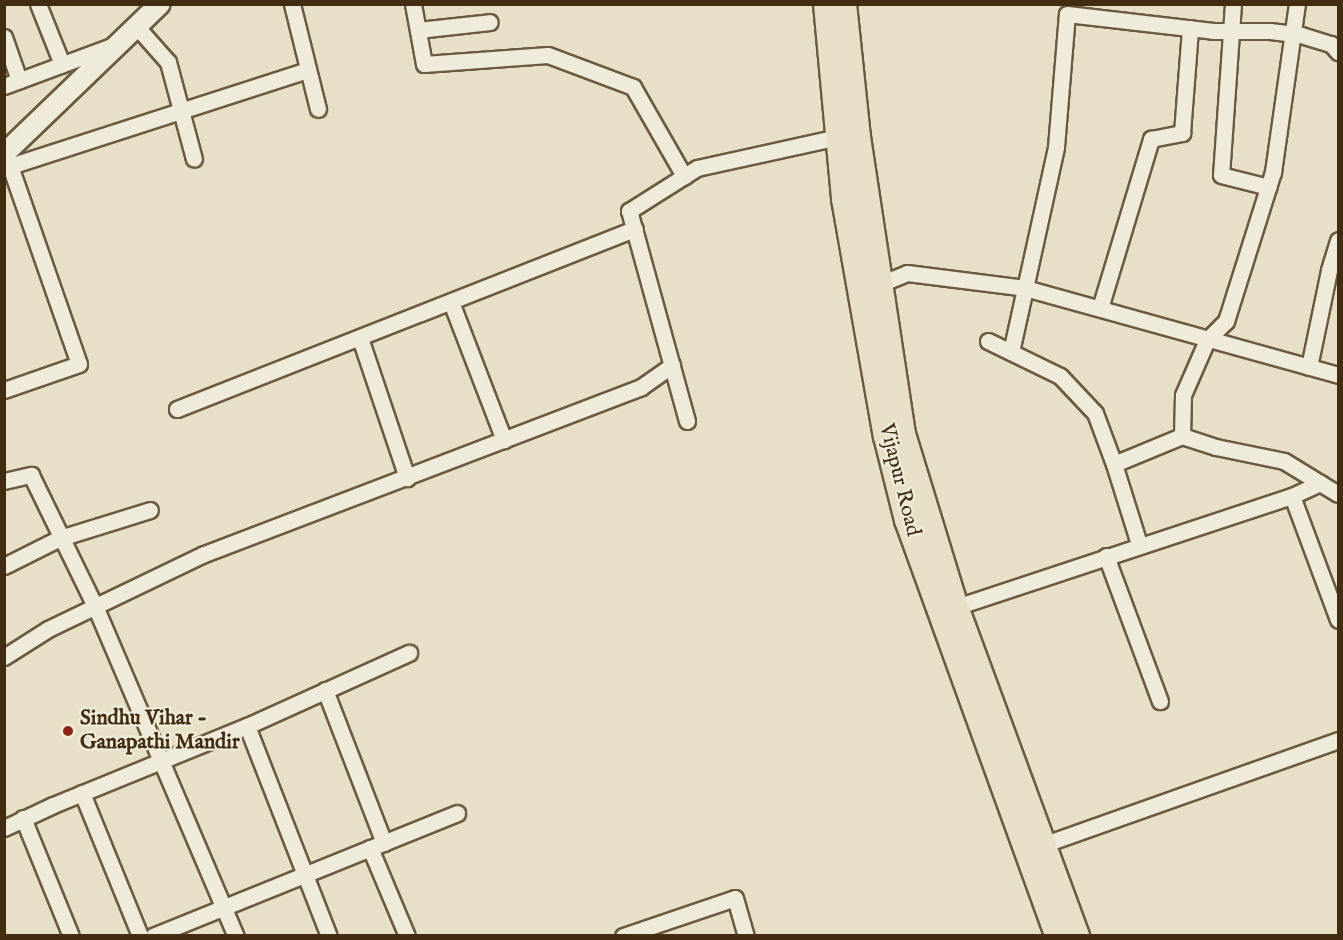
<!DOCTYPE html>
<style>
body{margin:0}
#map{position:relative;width:1343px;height:940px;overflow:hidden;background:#e7e0c6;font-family:"IM FELL English",serif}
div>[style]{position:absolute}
.roads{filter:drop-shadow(2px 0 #6b5a3f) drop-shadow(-2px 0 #6b5a3f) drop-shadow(0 2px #6b5a3f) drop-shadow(0 -2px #6b5a3f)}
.minor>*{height:15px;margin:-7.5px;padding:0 7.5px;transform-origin:7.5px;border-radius:7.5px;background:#efebda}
.tertiary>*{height:20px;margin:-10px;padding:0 10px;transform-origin:10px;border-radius:10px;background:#efebda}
.primary>*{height:24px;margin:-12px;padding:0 12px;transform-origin:12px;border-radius:12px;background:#e7e0c6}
.dots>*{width:16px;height:16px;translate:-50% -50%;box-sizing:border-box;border:3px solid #efebda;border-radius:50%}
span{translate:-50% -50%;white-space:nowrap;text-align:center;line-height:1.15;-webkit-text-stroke:4.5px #efebda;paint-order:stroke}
.street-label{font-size:21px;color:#422d12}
.poi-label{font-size:21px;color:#422d12;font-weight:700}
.left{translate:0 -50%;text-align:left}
.frame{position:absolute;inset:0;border:6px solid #422d12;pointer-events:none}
</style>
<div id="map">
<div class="roads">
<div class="minor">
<div style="left:38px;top:4px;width:65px;rotate:68.2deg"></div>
<div style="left:292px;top:4px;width:108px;rotate:76.1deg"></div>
<div style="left:413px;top:4px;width:61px;rotate:79.6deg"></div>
<div style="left:424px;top:64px;width:124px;rotate:-4.2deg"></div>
<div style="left:548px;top:55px;width:91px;rotate:20.6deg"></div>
<div style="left:633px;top:87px;width:103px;rotate:60.2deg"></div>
<div style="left:1233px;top:4px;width:171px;rotate:94deg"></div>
<div style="left:1221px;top:175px;width:49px;rotate:14.3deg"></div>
<div style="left:137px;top:27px;width:47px;rotate:48.5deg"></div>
<div style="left:168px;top:62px;width:100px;rotate:75deg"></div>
<div style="left:418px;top:30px;width:72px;rotate:-6.3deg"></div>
<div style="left:4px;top:37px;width:46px;rotate:70.8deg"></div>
<div style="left:4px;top:86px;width:117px;rotate:-20.4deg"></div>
<div style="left:880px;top:284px;width:29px;rotate:-22deg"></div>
<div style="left:907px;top:273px;width:119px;rotate:7.2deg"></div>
<div style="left:1025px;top:288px;width:325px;rotate:15.5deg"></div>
<div style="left:451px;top:302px;width:148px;rotate:69deg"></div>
<div style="left:1100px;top:308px;width:177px;rotate:-73.2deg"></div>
<div style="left:1151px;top:139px;width:32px;rotate:-11deg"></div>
<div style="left:1182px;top:133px;width:105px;rotate:-85.6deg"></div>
<div style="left:360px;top:338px;width:148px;rotate:71.4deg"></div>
<div style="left:988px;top:341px;width:80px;rotate:25.9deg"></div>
<div style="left:1060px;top:376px;width:51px;rotate:46.6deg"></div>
<div style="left:1095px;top:413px;width:54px;rotate:69.6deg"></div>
<div style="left:1114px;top:464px;width:74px;rotate:-22.4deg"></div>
<div style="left:1182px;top:436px;width:36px;rotate:18deg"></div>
<div style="left:1216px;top:447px;width:69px;rotate:11.6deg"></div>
<div style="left:1284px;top:461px;width:63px;rotate:31.4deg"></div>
<div style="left:1011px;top:352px;width:210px;rotate:-77.6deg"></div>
<div style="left:1056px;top:147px;width:133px;rotate:-85.3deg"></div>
<div style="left:1067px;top:14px;width:147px;rotate:6.6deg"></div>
<div style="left:1213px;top:31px;width:57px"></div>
<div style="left:1270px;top:31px;width:31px;rotate:7deg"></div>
<div style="left:1301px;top:35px;width:31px;rotate:17deg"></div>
<div style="left:1331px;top:44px;width:11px;rotate:49deg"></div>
<div style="left:1309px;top:367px;width:99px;rotate:-78.3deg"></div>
<div style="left:1329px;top:270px;width:31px;rotate:-73deg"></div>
<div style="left:4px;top:390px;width:79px;rotate:-19.1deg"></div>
<div style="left:79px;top:364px;width:210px;rotate:-109.2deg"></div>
<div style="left:10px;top:166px;width:313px;rotate:-17.9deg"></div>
<div style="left:177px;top:409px;width:492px;rotate:-21.5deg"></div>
<div style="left:687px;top:421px;width:218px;rotate:-105.4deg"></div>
<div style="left:629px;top:211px;width:80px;rotate:-32.3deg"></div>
<div style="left:697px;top:168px;width:144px;rotate:-12.4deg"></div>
<div style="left:1182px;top:436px;width:41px;rotate:-88.6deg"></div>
<div style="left:1183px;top:395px;width:60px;rotate:-66.4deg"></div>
<div style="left:1207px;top:340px;width:27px;rotate:-45deg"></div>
<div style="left:1226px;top:321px;width:156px;rotate:-72.5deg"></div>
<div style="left:1273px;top:172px;width:170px;rotate:-81.9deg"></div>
<div style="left:1114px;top:464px;width:84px;rotate:72.6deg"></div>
<div style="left:4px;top:481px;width:28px;rotate:-13deg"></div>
<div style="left:31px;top:475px;width:146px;rotate:64deg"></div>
<div style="left:95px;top:606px;width:359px;rotate:66.9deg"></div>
<div style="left:1292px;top:496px;width:132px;rotate:69.6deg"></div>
<div style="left:1106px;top:556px;width:155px;rotate:69.6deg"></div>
<div style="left:4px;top:566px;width:63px;rotate:-26.6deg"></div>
<div style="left:60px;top:538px;width:94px;rotate:-17.3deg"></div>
<div style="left:956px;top:607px;width:354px;rotate:-18.3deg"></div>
<div style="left:1292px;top:496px;width:31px;rotate:-25deg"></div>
<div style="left:4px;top:657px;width:52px;rotate:-32.5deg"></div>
<div style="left:48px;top:629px;width:173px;rotate:-25.7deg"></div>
<div style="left:204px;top:554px;width:468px;rotate:-20.9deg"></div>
<div style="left:641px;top:387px;width:38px;rotate:-35deg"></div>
<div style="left:325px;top:690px;width:164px;rotate:68.9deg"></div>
<div style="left:247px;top:726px;width:225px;rotate:68.7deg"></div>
<div style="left:82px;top:793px;width:154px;rotate:67.9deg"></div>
<div style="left:23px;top:818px;width:127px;rotate:67.9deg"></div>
<div style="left:4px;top:828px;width:54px;rotate:-25.1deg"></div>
<div style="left:53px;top:805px;width:209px;rotate:-22.2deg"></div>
<div style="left:247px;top:726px;width:178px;rotate:-24.3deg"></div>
<div style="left:1045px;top:844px;width:311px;rotate:-19.5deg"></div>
<div style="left:370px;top:848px;width:95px;rotate:67.2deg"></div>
<div style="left:153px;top:936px;width:328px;rotate:-22deg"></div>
<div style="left:623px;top:936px;width:118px;rotate:-18.7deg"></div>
<div style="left:735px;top:898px;width:40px;rotate:74deg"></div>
</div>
<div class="tertiary">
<div style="left:4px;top:154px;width:216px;rotate:-43.9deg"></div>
</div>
<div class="primary">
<div style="left:826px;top:4px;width:196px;rotate:84.7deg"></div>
<div style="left:844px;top:199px;width:241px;rotate:80deg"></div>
<div style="left:886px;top:436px;width:87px;rotate:76deg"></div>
<div style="left:907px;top:520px;width:443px;rotate:70.1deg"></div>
<div style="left:844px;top:4px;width:134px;rotate:84deg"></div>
<div style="left:858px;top:137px;width:300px;rotate:81.4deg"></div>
<div style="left:903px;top:434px;width:181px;rotate:73deg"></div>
<div style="left:956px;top:607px;width:351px;rotate:69.8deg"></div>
</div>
</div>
<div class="dots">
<div style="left:68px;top:731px;background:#8f2418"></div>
</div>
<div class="street-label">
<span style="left:899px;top:480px;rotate:76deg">Vijapur Road</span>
</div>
<div class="poi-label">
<span class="left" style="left:80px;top:731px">Sindhu Vihar -<br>Ganapathi Mandir</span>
</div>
<div class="frame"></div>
</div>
